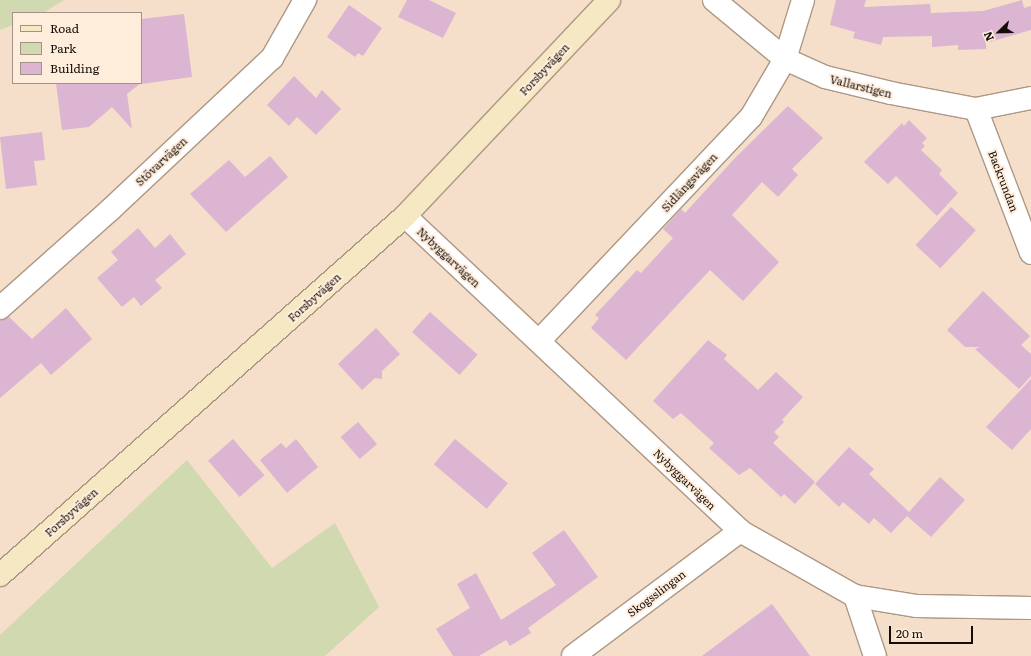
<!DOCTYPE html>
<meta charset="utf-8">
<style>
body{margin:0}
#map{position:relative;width:1031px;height:656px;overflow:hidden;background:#f5dfca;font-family:Literata,serif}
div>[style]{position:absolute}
.green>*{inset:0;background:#d0d9af}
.building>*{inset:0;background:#dbb5d1;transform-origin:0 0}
.roads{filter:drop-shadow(1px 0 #ac9885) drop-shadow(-1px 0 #ac9885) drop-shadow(0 1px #ac9885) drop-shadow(0 -1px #ac9885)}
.street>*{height:22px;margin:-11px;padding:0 11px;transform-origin:11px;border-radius:11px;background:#fff}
.secondary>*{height:22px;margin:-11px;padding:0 11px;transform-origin:11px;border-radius:11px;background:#f5e8c3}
span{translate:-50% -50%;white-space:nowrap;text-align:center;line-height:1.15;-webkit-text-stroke:4px #ffeddc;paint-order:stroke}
.street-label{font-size:11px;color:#140d07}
.legend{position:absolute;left:12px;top:12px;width:130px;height:72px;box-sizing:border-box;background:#ffeddc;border:1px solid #a19387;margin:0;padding:5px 7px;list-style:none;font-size:12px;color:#140d07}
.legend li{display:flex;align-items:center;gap:8px;height:20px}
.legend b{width:20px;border:1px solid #a19387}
.north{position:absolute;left:979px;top:12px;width:40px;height:40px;-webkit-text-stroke:3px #ffeddc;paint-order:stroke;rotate:247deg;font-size:11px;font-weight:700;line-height:16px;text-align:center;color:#140d07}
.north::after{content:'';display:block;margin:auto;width:14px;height:18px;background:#140d07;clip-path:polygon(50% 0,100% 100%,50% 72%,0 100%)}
.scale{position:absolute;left:889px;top:626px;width:84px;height:18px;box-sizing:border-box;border:2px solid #140d07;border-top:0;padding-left:5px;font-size:12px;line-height:14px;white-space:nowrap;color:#140d07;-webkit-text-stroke:3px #ffeddc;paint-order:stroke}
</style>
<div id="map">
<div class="green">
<div style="clip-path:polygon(0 0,64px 0,43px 13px,13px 13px,13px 25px,0 30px)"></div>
<div style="clip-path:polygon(187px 460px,272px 568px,335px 523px,379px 607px,325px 656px,0 656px,0 635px)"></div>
</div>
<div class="building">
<div style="clip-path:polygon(407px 0,429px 0,456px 13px,443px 38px,398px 17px)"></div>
<div style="clip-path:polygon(836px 0,866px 0,864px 7px,930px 4px,931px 13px,983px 11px,1022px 0,1024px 8px,1031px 6px,1031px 30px,986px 43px,986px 49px,958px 50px,958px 45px,932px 47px,932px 36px,883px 37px,881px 45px,853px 38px,855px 32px,830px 25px)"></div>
<div style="clip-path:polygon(349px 5px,382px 28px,363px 56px,358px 53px,355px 57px,327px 37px)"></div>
<div style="clip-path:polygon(184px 14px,192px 77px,141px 84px,141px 19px)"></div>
<div style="clip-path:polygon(294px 76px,316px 98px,322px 90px,341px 109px,316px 135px,297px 117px,289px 126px,267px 105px)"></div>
<div style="clip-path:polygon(56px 83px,141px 83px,127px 94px,132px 129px,112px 107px,89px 127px,62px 130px)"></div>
<div style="clip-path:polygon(788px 106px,823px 138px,792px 169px,798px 175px,778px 197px,762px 182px,732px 215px,779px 262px,743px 301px,710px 270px,626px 360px,591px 328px,599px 318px,595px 315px,637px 270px,641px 273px,673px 238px,663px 229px,681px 209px,685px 213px,735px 158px)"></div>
<div style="clip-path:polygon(909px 120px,927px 138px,922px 143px,925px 146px,921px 150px,942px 170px,939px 174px,958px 193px,937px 216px,896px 176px,888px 184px,864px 162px,902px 123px,904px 126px)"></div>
<div style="clip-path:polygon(42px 132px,45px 160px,34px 161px,37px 185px,6px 189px,0 137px)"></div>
<div style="clip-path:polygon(270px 156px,288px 177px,226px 232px,190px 194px,229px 160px,245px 177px)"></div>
<div style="left:951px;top:207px;width:34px;height:52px;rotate:43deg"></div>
<div style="clip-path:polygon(138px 228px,155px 248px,170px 234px,186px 254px,155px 280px,162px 288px,141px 306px,134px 297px,122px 307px,97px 278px,118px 260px,111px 252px)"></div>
<div style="clip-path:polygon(983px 291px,1030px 336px,1021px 345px,1031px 354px,1031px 376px,1019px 389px,975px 349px,980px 347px,965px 347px,947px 330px)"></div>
<div style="clip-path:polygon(66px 308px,92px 339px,51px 375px,41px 363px,0 398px,0 320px,9px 317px,32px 339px)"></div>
<div style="left:430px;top:312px;width:64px;height:27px;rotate:42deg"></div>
<div style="clip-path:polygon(376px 328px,400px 354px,382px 371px,382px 379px,375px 378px,362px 390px,338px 364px)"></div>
<div style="clip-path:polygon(708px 340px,727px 355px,724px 359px,758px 390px,776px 372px,803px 397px,782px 420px,784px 422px,774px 432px,779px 437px,773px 443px,815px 482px,795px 504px,784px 494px,781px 497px,750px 468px,739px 475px,709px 448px,714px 443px,681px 413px,673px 419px,653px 401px)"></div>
<div style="clip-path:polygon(1031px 379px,1031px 429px,1012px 450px,986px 427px)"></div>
<div style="left:358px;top:422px;width:29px;height:23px;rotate:49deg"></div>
<div style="left:233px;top:439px;width:48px;height:33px;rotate:49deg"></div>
<div style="clip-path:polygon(296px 439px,318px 467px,287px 493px,260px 460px,281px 443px,286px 448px)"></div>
<div style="left:455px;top:439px;width:69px;height:33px;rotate:40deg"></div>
<div style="clip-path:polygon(849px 447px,874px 469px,869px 474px,909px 512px,940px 477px,965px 500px,931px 537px,907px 516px,891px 533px,874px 518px,869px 524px,843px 502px,839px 507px,815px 484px)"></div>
<div style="clip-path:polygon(564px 530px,598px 577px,528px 628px,531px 633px,510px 646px,506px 640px,479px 656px,453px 656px,436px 629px,470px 608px,457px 584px,476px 573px,501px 620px,556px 585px,532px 553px)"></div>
<div style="clip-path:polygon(772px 604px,810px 656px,702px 656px,742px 626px)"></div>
</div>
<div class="roads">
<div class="street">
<div style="left:714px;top:0;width:92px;rotate:39.7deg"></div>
<div style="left:785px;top:59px;width:44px;rotate:24.2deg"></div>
<div style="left:825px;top:77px;width:68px;rotate:13.6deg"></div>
<div style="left:891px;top:93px;width:86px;rotate:10.7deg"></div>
<div style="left:976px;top:109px;width:56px;rotate:-11.3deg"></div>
<div style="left:976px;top:109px;width:154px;rotate:69.1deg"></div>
<div style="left:405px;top:216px;width:460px;rotate:43.2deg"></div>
<div style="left:740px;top:531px;width:132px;rotate:29.5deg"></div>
<div style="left:855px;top:596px;width:63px;rotate:9.2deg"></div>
<div style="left:917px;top:606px;width:114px;rotate:1deg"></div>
<div style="left:0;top:308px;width:147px;rotate:-41.7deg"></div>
<div style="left:110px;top:210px;width:222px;rotate:-43.2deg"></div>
<div style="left:272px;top:58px;width:67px;rotate:-60.4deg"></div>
<div style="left:539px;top:341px;width:308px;rotate:-46.6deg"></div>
<div style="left:751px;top:117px;width:67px;rotate:-59.6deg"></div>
<div style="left:785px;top:59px;width:62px;rotate:-73deg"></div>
<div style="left:855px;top:596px;width:63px;rotate:71.6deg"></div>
<div style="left:573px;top:656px;width:209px;rotate:-36.8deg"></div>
</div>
<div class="secondary">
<div style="left:0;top:575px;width:541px;rotate:-41.55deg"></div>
<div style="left:405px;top:216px;width:297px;rotate:-46.6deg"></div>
</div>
</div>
<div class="street-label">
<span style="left:544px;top:69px;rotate:-47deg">Forsbyvägen</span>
<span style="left:861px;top:86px;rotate:14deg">Vallarstigen</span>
<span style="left:161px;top:161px;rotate:-43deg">Stövarvägen</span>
<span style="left:1004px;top:181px;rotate:69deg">Backrundan</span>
<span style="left:689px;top:182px;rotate:-47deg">Sidlångsvägen</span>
<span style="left:449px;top:257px;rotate:43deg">Nybyggarvägen</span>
<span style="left:314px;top:297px;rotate:-42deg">Forsbyvägen</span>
<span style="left:685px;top:479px;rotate:44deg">Nybyggarvägen</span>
<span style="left:71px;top:512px;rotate:-42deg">Forsbyvägen</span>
<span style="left:656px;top:593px;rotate:-37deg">Skogsslingan</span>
</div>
<ul class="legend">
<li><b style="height:5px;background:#f5e8c3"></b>Road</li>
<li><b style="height:11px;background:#d0d9af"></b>Park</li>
<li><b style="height:11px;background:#dbb5d1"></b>Building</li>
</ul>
<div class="north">N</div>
<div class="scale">20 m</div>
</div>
